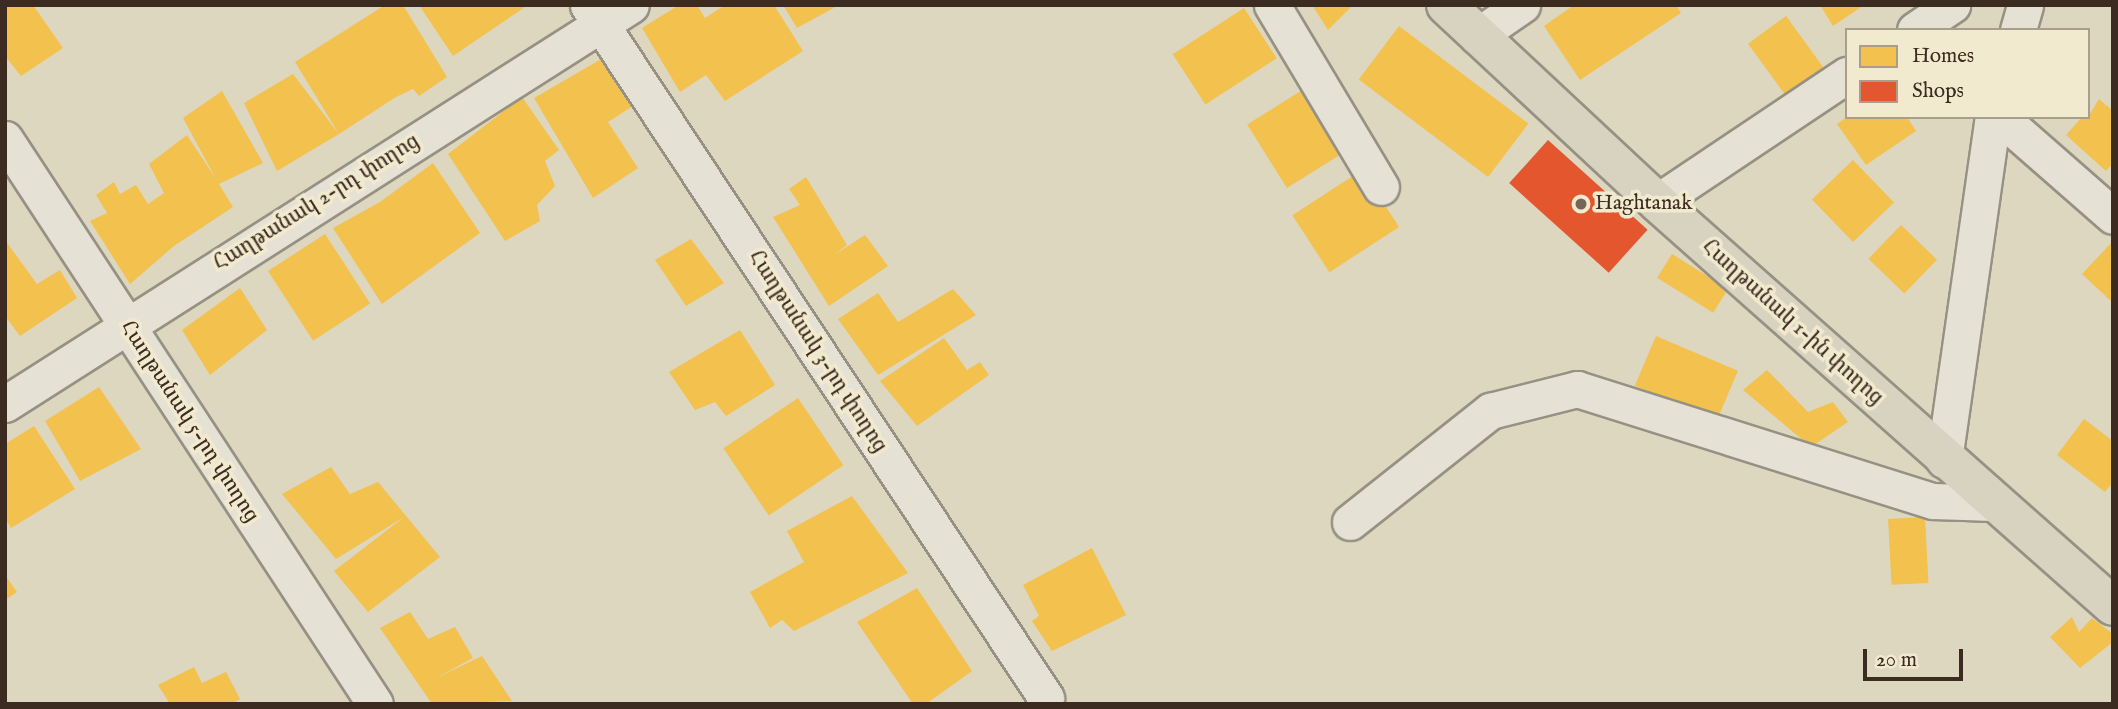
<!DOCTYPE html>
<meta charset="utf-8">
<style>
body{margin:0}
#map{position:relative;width:2118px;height:709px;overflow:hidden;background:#ddd7c0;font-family:"IM FELL English","Noto Serif Armenian",serif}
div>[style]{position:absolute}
.homes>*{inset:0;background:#f2c14e;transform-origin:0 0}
.shops>*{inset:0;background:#e4572e;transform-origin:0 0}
.roads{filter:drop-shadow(2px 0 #969183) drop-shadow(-2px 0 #969183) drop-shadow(0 2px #969183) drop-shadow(0 -2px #969183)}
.minor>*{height:35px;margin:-17.5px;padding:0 17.5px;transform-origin:17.5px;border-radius:17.5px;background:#e5e1d5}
.major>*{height:38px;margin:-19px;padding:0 19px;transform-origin:19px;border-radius:19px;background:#d8d2c1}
.dots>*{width:19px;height:19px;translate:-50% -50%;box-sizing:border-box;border:4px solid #f1eace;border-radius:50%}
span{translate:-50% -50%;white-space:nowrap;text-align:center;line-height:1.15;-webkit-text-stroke:7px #f1eace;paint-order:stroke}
.street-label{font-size:21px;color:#3c2b21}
.poi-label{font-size:21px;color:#3c2b21}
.left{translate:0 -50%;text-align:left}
.frame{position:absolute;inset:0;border:7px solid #3c2b21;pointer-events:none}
.legend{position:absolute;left:1845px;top:28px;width:245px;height:91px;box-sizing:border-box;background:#f1eace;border:2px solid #a99e89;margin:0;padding:9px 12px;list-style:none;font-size:21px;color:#3c2b21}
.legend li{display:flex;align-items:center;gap:14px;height:35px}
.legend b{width:35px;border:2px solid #a99e89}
.scale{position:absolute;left:1863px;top:649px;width:100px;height:32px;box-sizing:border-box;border:4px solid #3c2b21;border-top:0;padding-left:9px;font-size:21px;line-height:24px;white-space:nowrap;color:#3c2b21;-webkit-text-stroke:5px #f1eace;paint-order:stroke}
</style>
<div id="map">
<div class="homes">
<div style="clip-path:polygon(7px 5px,33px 5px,63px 48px,21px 76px,5px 56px)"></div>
<div style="clip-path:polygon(385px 5px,403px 5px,447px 77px,419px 96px,413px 89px,396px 97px,339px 134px,277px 171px,244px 103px,293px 74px,339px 134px,295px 62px)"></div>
<div style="clip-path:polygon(419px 5px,528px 5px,453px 56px)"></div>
<div style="clip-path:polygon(679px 5px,697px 5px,705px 18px,725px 5px,774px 5px,803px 51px,725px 101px,706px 75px,680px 92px,642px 28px)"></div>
<div style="clip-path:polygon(783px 5px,839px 5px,797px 28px)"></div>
<div style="clip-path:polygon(1312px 5px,1353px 5px,1328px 30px)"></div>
<div style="clip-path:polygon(1574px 5px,1676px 5px,1681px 13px,1580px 80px,1544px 26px)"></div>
<div style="clip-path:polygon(1820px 5px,1864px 5px,1833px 26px)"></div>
<div style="left:1244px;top:8px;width:60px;height:85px;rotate:57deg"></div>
<div style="left:1786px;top:16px;width:69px;height:47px;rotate:54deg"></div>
<div style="left:1399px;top:26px;width:162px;height:67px;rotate:37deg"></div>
<div style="clip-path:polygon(603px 58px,633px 106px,608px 122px,638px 168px,593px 198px,534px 98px)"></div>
<div style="left:1304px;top:89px;width:75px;height:67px;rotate:58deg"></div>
<div style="clip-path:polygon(222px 91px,263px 163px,219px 184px,233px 207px,174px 246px,130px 284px,90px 221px,107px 213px,96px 195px,114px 182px,120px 194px,136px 185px,148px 204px,164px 193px,149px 164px,187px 135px,216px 179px,183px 118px)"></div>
<div style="clip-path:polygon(522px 97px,559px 150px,545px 161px,555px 186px,537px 205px,540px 221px,505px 241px,448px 154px)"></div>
<div style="clip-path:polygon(2099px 99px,2113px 111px,2113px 163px,2106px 171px,2066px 135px,2082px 117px,2088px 117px)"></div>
<div style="clip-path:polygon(1847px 117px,1907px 117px,1916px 131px,1866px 165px,1837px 124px)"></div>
<div style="left:1853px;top:160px;width:59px;height:57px;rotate:46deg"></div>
<div style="clip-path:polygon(433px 163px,480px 233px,382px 304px,333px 228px,380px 202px)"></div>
<div style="left:1362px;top:170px;width:68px;height:83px;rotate:57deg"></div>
<div style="clip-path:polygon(806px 177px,847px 245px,834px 255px,865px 235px,888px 266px,829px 306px,773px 217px,800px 205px,789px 189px)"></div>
<div style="left:1901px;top:225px;width:50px;height:47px;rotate:44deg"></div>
<div style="left:325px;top:234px;width:83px;height:68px;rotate:57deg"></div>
<div style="clip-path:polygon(691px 239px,724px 283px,686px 306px,655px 260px)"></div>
<div style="clip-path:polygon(5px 240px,37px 284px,60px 270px,77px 298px,20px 336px,5px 316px)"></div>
<div style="clip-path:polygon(2113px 241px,2113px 303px,2082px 274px)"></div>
<div style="left:1672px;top:254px;width:66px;height:28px;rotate:32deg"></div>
<div style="clip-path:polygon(240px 288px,267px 330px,210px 375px,182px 330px)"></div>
<div style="clip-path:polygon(953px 289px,976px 315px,878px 375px,838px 319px,878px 293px,898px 322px)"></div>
<div style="clip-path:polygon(740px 330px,775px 385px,726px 416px,715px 402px,695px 410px,669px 372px)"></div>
<div style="left:1656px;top:336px;width:89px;height:54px;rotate:23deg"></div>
<div style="clip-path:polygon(944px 338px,967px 370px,980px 362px,989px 375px,917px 426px,880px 381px)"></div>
<div style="clip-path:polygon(1767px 370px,1808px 412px,1833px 402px,1848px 422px,1811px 447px,1743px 390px)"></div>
<div style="clip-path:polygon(99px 387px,141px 449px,80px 481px,45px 421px)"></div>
<div style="left:798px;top:398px;width:81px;height:90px;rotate:56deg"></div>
<div style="clip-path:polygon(2084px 419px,2113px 441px,2113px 482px,2105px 492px,2057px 455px)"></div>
<div style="clip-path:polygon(34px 426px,75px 489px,11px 528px,5px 518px,5px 444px)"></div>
<div style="clip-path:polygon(331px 467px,350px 494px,378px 482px,440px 557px,368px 612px,334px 571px,404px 517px,336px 559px,282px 494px)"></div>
<div style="clip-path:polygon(852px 496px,908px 573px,794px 631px,782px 620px,770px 628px,750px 592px,804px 562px,787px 531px)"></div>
<div style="left:1925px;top:517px;width:66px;height:37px;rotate:87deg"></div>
<div style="clip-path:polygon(1092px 548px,1126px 615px,1052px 651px,1032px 621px,1039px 616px,1023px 585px)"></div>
<div style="clip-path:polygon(5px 575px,17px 592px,5px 600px)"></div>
<div style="clip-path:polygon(917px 588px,972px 671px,926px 704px,913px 704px,857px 622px)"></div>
<div style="clip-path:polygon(410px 612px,428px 639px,455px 627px,473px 658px,436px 678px,482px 656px,512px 701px,432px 704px,380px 628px)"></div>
<div style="clip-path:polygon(2072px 617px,2079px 632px,2092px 618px,2113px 634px,2113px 642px,2080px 668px,2050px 637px)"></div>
<div style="clip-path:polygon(194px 667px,202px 683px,226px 672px,240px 699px,232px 704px,170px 704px,158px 685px)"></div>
</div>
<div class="shops">
<div style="left:1548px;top:140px;width:134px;height:58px;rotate:42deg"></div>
</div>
<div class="roads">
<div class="minor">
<div style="left:588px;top:5px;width:831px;rotate:56.54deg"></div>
<div style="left:1272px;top:5px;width:212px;rotate:59.1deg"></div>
<div style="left:1915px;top:30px;width:45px;rotate:-34deg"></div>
<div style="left:2018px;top:30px;width:26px;rotate:-74deg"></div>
<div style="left:1477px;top:36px;width:55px;rotate:-34.6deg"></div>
<div style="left:2000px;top:117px;width:150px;rotate:41.2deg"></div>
<div style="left:5px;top:139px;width:675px;rotate:56.78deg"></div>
<div style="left:1657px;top:202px;width:229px;rotate:-33.8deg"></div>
<div style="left:5px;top:404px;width:742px;rotate:-32.51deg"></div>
<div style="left:1944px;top:460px;width:346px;rotate:-81.9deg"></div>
<div style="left:1350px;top:522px;width:179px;rotate:-38.4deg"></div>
<div style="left:1490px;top:411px;width:90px;rotate:-14.2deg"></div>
<div style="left:1577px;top:389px;width:373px;rotate:17.5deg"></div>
<div style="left:1933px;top:501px;width:61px;rotate:1.9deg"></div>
</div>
<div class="major">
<div style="left:1446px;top:5px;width:289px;rotate:43deg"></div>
<div style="left:1657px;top:202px;width:609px;rotate:41.54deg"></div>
</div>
</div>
<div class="dots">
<div style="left:1581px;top:204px;background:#746759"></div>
</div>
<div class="street-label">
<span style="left:317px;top:203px;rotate:-32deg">Հաղթանակ 2-րդ փողոց</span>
<span style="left:1792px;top:323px;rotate:42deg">Հաղթանակ 1-ին փողոց</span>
<span style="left:817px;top:352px;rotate:57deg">Հաղթանակ 3-րդ փողոց</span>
<span style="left:189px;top:422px;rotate:57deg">Հաղթանակ 5-րդ փողոց</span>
</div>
<div class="poi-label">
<span class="left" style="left:1595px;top:204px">Haghtanak</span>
</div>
<div class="frame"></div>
<ul class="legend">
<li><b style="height:19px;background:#f2c14e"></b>Homes</li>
<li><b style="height:19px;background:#e4572e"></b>Shops</li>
</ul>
<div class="scale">20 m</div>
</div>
